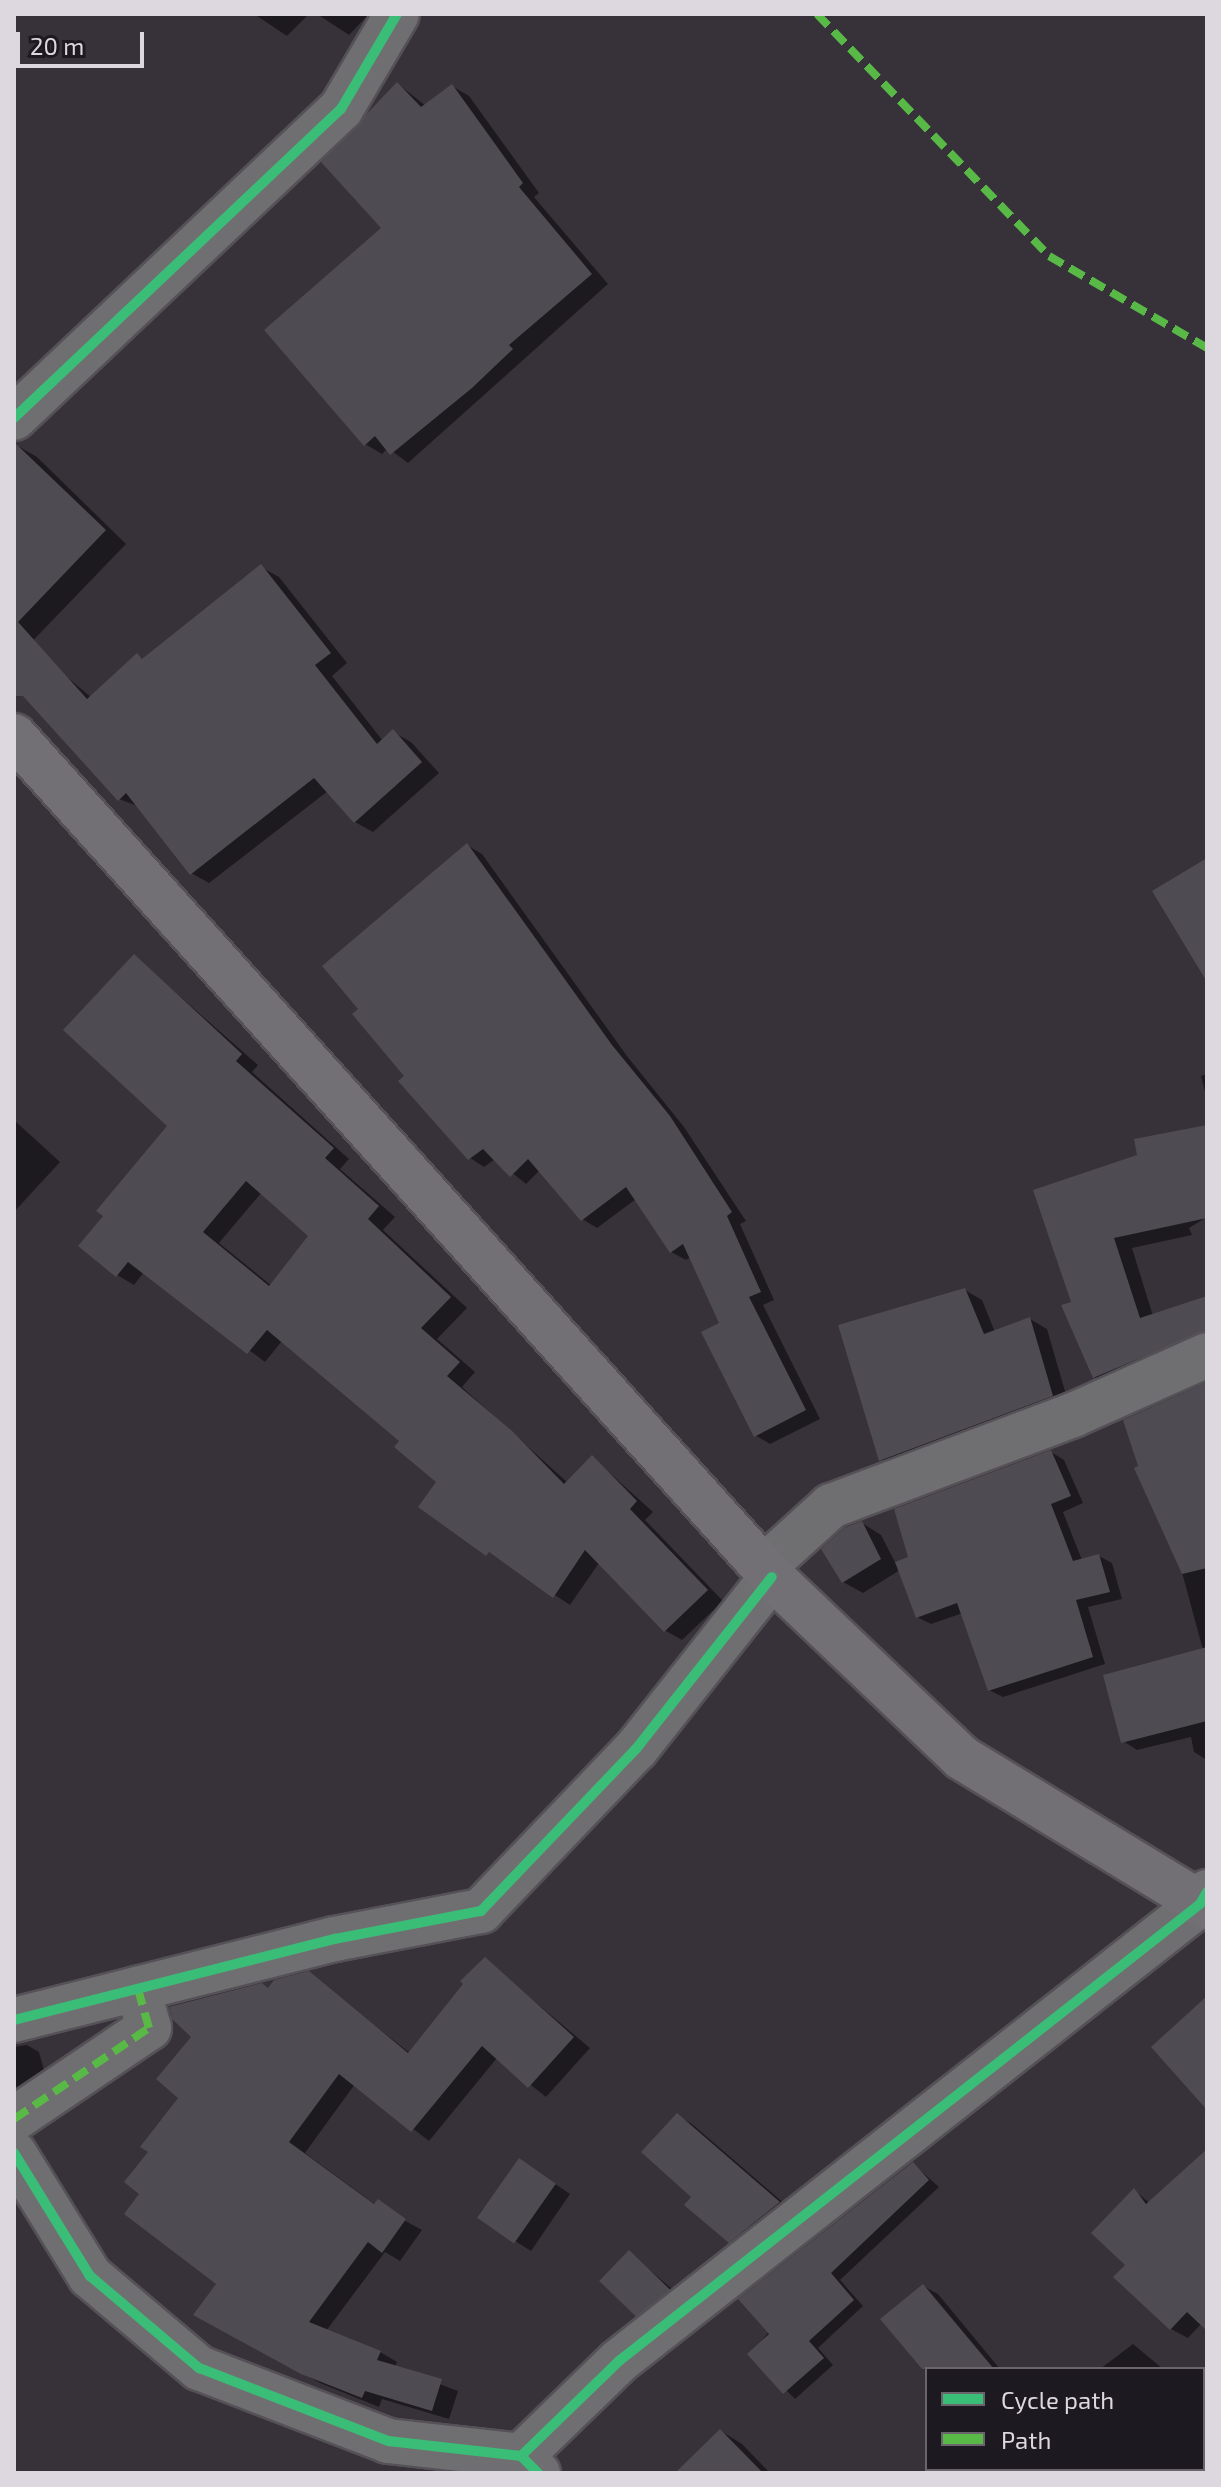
<!DOCTYPE html>
<style>
body{margin:0}
#map{position:relative;width:1221px;height:2487px;overflow:hidden;background:#37323a;font-family:"Exo 2",sans-serif}
div>[style]{position:absolute}
.shadow>*{inset:0;background:#0007}
.building>*{inset:0;background:#4f4b52;transform-origin:0 0}
.roads{filter:drop-shadow(2px 0 #555157) drop-shadow(-2px 0 #555157) drop-shadow(0 2px #555157) drop-shadow(0 -2px #555157)}
.minor>*{height:44px;margin:-22px;padding:0 22px;transform-origin:22px;border-radius:22px;background:#6f6e71}
.secondary>*{height:44px;margin:-22px;padding:0 22px;transform-origin:22px;border-radius:22px;background:#726f75}
.quiet>*{height:8px;margin-top:-4px;transform-origin:0;background:repeating-linear-gradient(90deg,#58b947 0 16px,transparent 0 24px)}
.cycleway>*{height:10px;margin:-5px;padding:0 5px;transform-origin:5px;border-radius:5px;background:#3abd76}
span{translate:-50% -50%;white-space:nowrap;text-align:center;line-height:1.15;-webkit-text-stroke:7px #1d1920;paint-order:stroke}
.frame{position:absolute;inset:0;border:16px solid #ddd7e0;pointer-events:none}
.legend{position:absolute;left:925px;top:2367px;width:280px;height:104px;box-sizing:border-box;background:#1d1920;border:2px solid #6a656d;margin:0;padding:10px 14px;list-style:none;font-size:24px;color:#ddd7e0}
.legend li{display:flex;align-items:center;gap:16px;height:40px}
.legend b{width:40px;border:2px solid #6a656d}
.scale{position:absolute;left:16px;top:32px;width:128px;height:36px;box-sizing:border-box;border:4px solid #ddd7e0;border-top:0;padding-left:10px;font-size:24px;line-height:28px;white-space:nowrap;color:#ddd7e0;-webkit-text-stroke:6px #1d1920;paint-order:stroke}
</style>
<div id="map">
<div class="shadow">
<div style="clip-path:polygon(254px 14px,309px 14px,287px 36px)"></div>
<div style="clip-path:polygon(317px 14px,369px 14px,349px 35px)"></div>
<div style="clip-path:polygon(398px 84px,426px 106px,452px 86px,469px 96px,539px 193px,534px 197px,608px 284px,408px 463px,388px 448px,382px 454px,365px 444px)"></div>
<div style="clip-path:polygon(16px 445px,37px 457px,126px 544px,20px 654px,14px 650px)"></div>
<div style="clip-path:polygon(261px 567px,279px 577px,347px 663px,332px 676px,383px 741px,393px 732px,411px 742px,439px 773px,373px 832px,355px 822px,328px 791px,209px 883px,191px 873px,140px 807px,119px 799px,60px 671px,92px 698px,137px 656px,144px 660px)"></div>
<div style="clip-path:polygon(467px 845px,482px 854px,627px 1056px,684px 1127px,746px 1221px,740px 1224px,774px 1300px,763px 1305px,820px 1419px,770px 1444px,755px 1435px,721px 1324px,691px 1257px,686px 1260px,671px 1252px,636px 1199px,597px 1228px,582px 1219px,540px 1170px,526px 1184px,495px 1159px,484px 1167px,470px 1158px,400px 1082px,407px 1077px)"></div>
<div style="clip-path:polygon(evenodd,134px 956px,258px 1065px,252px 1072px,349px 1159px,340px 1169px,395px 1217px,383px 1230px,467px 1308px,437px 1339px,475px 1372px,462px 1387px,568px 1483px,593px 1458px,653px 1512px,645px 1520px,723px 1601px,682px 1640px,666px 1631px,599px 1563px,570px 1605px,421px 1507px,438px 1482px,402px 1440px,282px 1341px,265px 1362px,144px 1272px,134px 1285px,117px 1275px,169px 1126px,134px 956px,262px 1192px,311px 1235px,272px 1286px,219px 1243px,262px 1192px)"></div>
<div style="clip-path:polygon(1207px 1074px,1207px 1100px,1201px 1076px)"></div>
<div style="clip-path:polygon(14px 1120px,60px 1162px,14px 1212px)"></div>
<div style="clip-path:polygon(1207px 1140px,1207px 1217px,1189px 1228px,1192px 1235px,1132px 1248px,1153px 1316px,1207px 1298px,1207px 1346px,1113px 1388px,1095px 1377px,1036px 1191px)"></div>
<div style="clip-path:polygon(965px 1290px,982px 1300px,995px 1332px,1030px 1319px,1047px 1329px,1069px 1405px,898px 1470px,881px 1460px)"></div>
<div style="clip-path:polygon(1207px 1386px,1207px 1760px,1194px 1752px,1191px 1737px,1137px 1750px,1123px 1741px,1203px 1650px,1180px 1565px)"></div>
<div style="clip-path:polygon(1051px 1452px,1064px 1460px,1083px 1503px,1063px 1512px,1082px 1560px,1099px 1556px,1112px 1563px,1122px 1599px,1088px 1607px,1105px 1664px,1003px 1697px,989px 1690px,963px 1613px,931px 1624px,917px 1617px,900px 1570px,863px 1593px,843px 1582px,862px 1523px,881px 1535px,896px 1564px,911px 1558px)"></div>
<div style="clip-path:polygon(485px 1960px,590px 2048px,546px 2097px,497px 2058px,429px 2141px,355px 2084px,305px 2153px,376px 2205px,422px 2230px,400px 2261px,385px 2252px,326px 2331px,380px 2352px,397px 2362px,395px 2367px,458px 2391px,449px 2419px,382px 2399px,379px 2407px,320px 2383px,212px 2324px,269px 1989px,308px 1974px,410px 2053px)"></div>
<div style="clip-path:polygon(27px 2045px,39px 2052px,47px 2081px,14px 2097px,14px 2047px)"></div>
<div style="clip-path:polygon(677px 2116px,692px 2124px,793px 2211px,745px 2250px,730px 2241px,693px 2197px)"></div>
<div style="clip-path:polygon(913px 2164px,939px 2187px,840px 2280px,863px 2306px,818px 2348px,833px 2365px,795px 2399px,750px 2354px)"></div>
<div style="clip-path:polygon(533px 2169px,570px 2194px,531px 2251px,479px 2218px)"></div>
<div style="clip-path:polygon(1135px 2191px,1207px 2250px,1207px 2327px,1202px 2323px,1188px 2338px,1171px 2329px,1127px 2265px)"></div>
<div style="clip-path:polygon(629px 2253px,683px 2298px,652px 2323px,637px 2314px)"></div>
<div style="clip-path:polygon(923px 2286px,938px 2294px,1000px 2369px,927px 2372px,883px 2319px)"></div>
<div style="clip-path:polygon(1133px 2344px,1163px 2369px,1100px 2369px)"></div>
<div style="clip-path:polygon(1207px 2430px,1207px 2473px,1097px 2469px,1203px 2469px)"></div>
<div style="clip-path:polygon(721px 2431px,742px 2444px,770px 2473px,678px 2473px)"></div>
</div>
<div class="building">
<div style="clip-path:polygon(397px 82px,421px 107px,452px 84px,523px 183px,519px 187px,592px 274px,509px 345px,513px 349px,472px 388px,390px 455px,375px 436px,364px 446px,264px 330px,381px 228px,321px 162px)"></div>
<div style="clip-path:polygon(14px 442px,106px 530px,18px 622px,87px 699px,137px 653px,142px 659px,261px 564px,331px 653px,315px 665px,377px 744px,393px 729px,422px 762px,354px 823px,314px 778px,190px 875px,126px 793px,118px 801px,23px 696px,14px 696px)"></div>
<div style="clip-path:polygon(467px 843px,612px 1045px,670px 1116px,732px 1212px,727px 1216px,761px 1292px,749px 1297px,806px 1410px,754px 1437px,701px 1332px,719px 1323px,683px 1244px,670px 1253px,626px 1187px,581px 1221px,528px 1159px,510px 1177px,483px 1149px,468px 1160px,398px 1081px,404px 1076px,352px 1014px,358px 1009px,322px 966px)"></div>
<div style="clip-path:polygon(1207px 858px,1207px 982px,1152px 891px)"></div>
<div style="clip-path:polygon(evenodd,134px 954px,242px 1054px,236px 1061px,334px 1148px,325px 1158px,379px 1206px,368px 1219px,451px 1297px,421px 1328px,460px 1362px,447px 1376px,512px 1431px,564px 1484px,592px 1455px,637px 1501px,630px 1509px,708px 1590px,664px 1632px,585px 1550px,553px 1598px,489px 1552px,486px 1556px,418px 1507px,436px 1482px,394px 1447px,399px 1441px,267px 1330px,247px 1354px,128px 1262px,116px 1277px,78px 1246px,103px 1216px,96px 1211px,167px 1126px,63px 1030px,134px 954px,246px 1181px,308px 1236px,269px 1286px,203px 1232px,246px 1181px)"></div>
<div style="clip-path:polygon(1207px 1125px,1207px 1218px,1114px 1238px,1140px 1318px,1207px 1296px,1207px 1330px,1093px 1378px,1061px 1305px,1071px 1302px,1033px 1190px,1137px 1155px,1134px 1139px)"></div>
<div style="clip-path:polygon(965px 1288px,984px 1334px,1030px 1317px,1053px 1396px,879px 1461px,838px 1325px)"></div>
<div style="clip-path:polygon(1207px 1382px,1207px 1568px,1182px 1574px,1134px 1468px,1138px 1466px,1123px 1420px)"></div>
<div style="clip-path:polygon(1051px 1450px,1071px 1496px,1051px 1504px,1073px 1561px,1099px 1554px,1110px 1592px,1076px 1600px,1093px 1657px,988px 1691px,957px 1603px,916px 1618px,895px 1562px,908px 1557px,894px 1509px)"></div>
<div style="clip-path:polygon(862px 1521px,881px 1559px,842px 1583px,821px 1549px,844px 1528px)"></div>
<div style="clip-path:polygon(1207px 1647px,1207px 1721px,1121px 1743px,1103px 1675px)"></div>
<div style="clip-path:polygon(485px 1957px,574px 2037px,528px 2088px,482px 2046px,411px 2132px,339px 2074px,289px 2142px,374px 2204px,378px 2199px,406px 2219px,382px 2253px,368px 2242px,309px 2322px,381px 2351px,377px 2360px,442px 2379px,432px 2411px,365px 2391px,362px 2398px,301px 2374px,193px 2315px,216px 2284px,124px 2214px,139px 2194px,124px 2182px,148px 2152px,140px 2147px,178px 2098px,156px 2079px,191px 2037px,172px 2019px,169px 2007px,262px 1983px,268px 1988px,274px 1980px,309px 1971px,408px 2053px,463px 1984px,460px 1981px)"></div>
<div style="clip-path:polygon(1207px 1996px,1207px 2110px,1151px 2047px)"></div>
<div style="clip-path:polygon(677px 2113px,780px 2202px,729px 2243px,684px 2205px,691px 2197px,641px 2152px)"></div>
<div style="clip-path:polygon(1207px 2149px,1207px 2331px,1187px 2312px,1170px 2330px,1113px 2277px,1125px 2265px,1091px 2233px,1134px 2188px,1146px 2204px)"></div>
<div style="left:519px;top:2158px;width:45px;height:73px;rotate:35deg"></div>
<div style="clip-path:polygon(913px 2162px,929px 2180px,831px 2273px,854px 2300px,809px 2341px,824px 2358px,783px 2394px,747px 2354px,769px 2334px,738px 2299px)"></div>
<div style="left:629px;top:2250px;width:57px;height:43px;rotate:44deg"></div>
<div style="clip-path:polygon(923px 2284px,994px 2369px,922px 2369px,880px 2319px)"></div>
<div style="clip-path:polygon(720px 2429px,763px 2473px,675px 2473px)"></div>
</div>
<div class="roads">
<div class="minor">
<div style="left:14px;top:418px;width:450px;rotate:-43.4deg"></div>
<div style="left:341px;top:109px;width:110px;rotate:-59.5deg"></div>
<div style="left:764px;top:1567px;width:91px;rotate:-42.3deg"></div>
<div style="left:831px;top:1506px;width:259px;rotate:-20.6deg"></div>
<div style="left:1073px;top:1415px;width:147px;rotate:-24.1deg"></div>
<div style="left:14px;top:2020px;width:331px;rotate:-14.2deg"></div>
<div style="left:335px;top:1939px;width:149px;rotate:-10.9deg"></div>
<div style="left:481px;top:1911px;width:224px;rotate:-46.3deg"></div>
<div style="left:636px;top:1749px;width:219px;rotate:-51.7deg"></div>
<div style="left:14px;top:2119px;width:163px;rotate:-34deg"></div>
<div style="left:149px;top:2028px;width:41px;rotate:-105.8deg"></div>
<div style="left:14px;top:2153px;width:145px;rotate:58.3deg"></div>
<div style="left:90px;top:2276px;width:143px;rotate:40.2deg"></div>
<div style="left:199px;top:2368px;width:203px;rotate:21.1deg"></div>
<div style="left:388px;top:2441px;width:134px;rotate:6.4deg"></div>
<div style="left:521px;top:2456px;width:24px;rotate:45deg"></div>
<div style="left:521px;top:2456px;width:136px;rotate:-44.1deg"></div>
<div style="left:619px;top:2361px;width:739px;rotate:-38.19deg"></div>
<div style="left:1200px;top:1904px;width:14px;rotate:-60deg"></div>
</div>
<div class="secondary">
<div style="left:14px;top:736px;width:1132px;rotate:47.97deg"></div>
<div style="left:772px;top:1577px;width:262px;rotate:43.6deg"></div>
<div style="left:962px;top:1758px;width:287px;rotate:31.3deg"></div>
</div>
</div>
<div class="quiet">
<div style="left:817px;top:14px;width:335px;rotate:46.2deg"></div>
<div style="left:1049px;top:256px;width:183px;rotate:30.2deg"></div>
<div style="left:14px;top:2119px;width:163px;rotate:-34deg"></div>
<div style="left:149px;top:2028px;width:41px;rotate:-105.8deg"></div>
</div>
<div class="cycleway">
<div style="left:14px;top:418px;width:450px;rotate:-43.4deg"></div>
<div style="left:341px;top:109px;width:110px;rotate:-59.5deg"></div>
<div style="left:14px;top:2020px;width:331px;rotate:-14.2deg"></div>
<div style="left:335px;top:1939px;width:149px;rotate:-10.9deg"></div>
<div style="left:481px;top:1911px;width:224px;rotate:-46.3deg"></div>
<div style="left:636px;top:1749px;width:219px;rotate:-51.7deg"></div>
<div style="left:14px;top:2153px;width:145px;rotate:58.3deg"></div>
<div style="left:90px;top:2276px;width:143px;rotate:40.2deg"></div>
<div style="left:199px;top:2368px;width:203px;rotate:21.1deg"></div>
<div style="left:388px;top:2441px;width:134px;rotate:6.4deg"></div>
<div style="left:521px;top:2456px;width:24px;rotate:45deg"></div>
<div style="left:521px;top:2456px;width:136px;rotate:-44.1deg"></div>
<div style="left:619px;top:2361px;width:739px;rotate:-38.19deg"></div>
<div style="left:1200px;top:1904px;width:14px;rotate:-60deg"></div>
</div>
<div class="frame"></div>
<ul class="legend">
<li><b style="height:10px;background:#3abd76"></b>Cycle path</li>
<li><b style="height:10px;background:#58b947"></b>Path</li>
</ul>
<div class="scale">20 m</div>
</div>
